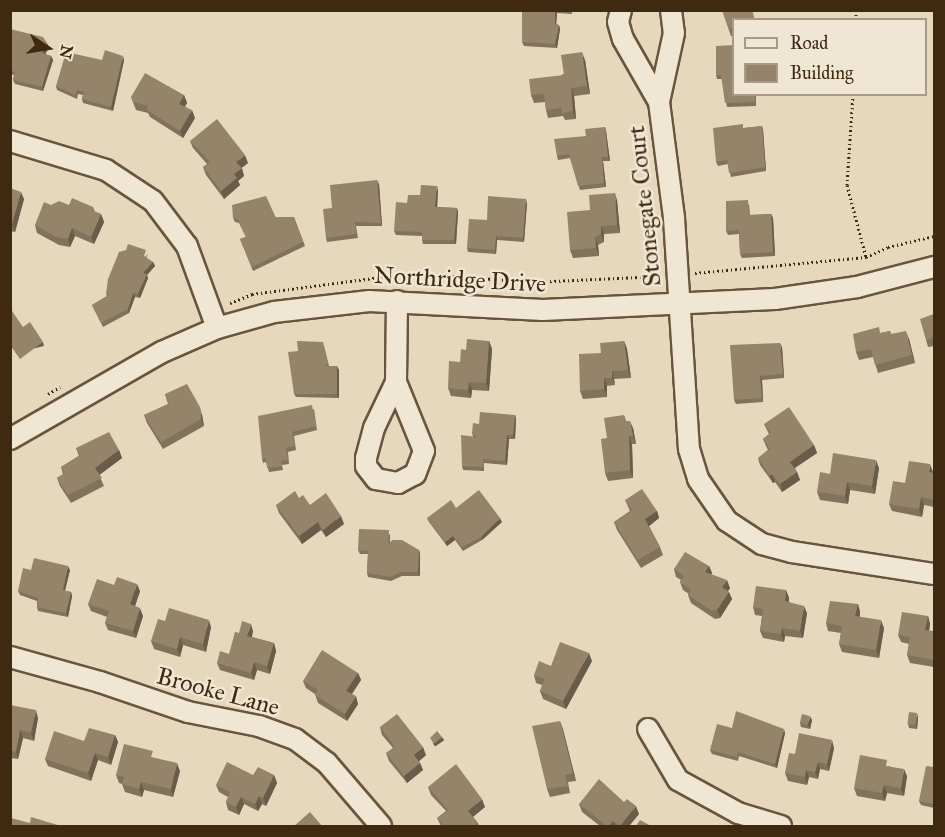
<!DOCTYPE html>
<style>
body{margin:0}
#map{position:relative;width:945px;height:837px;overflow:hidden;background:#e6d8bd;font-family:"IM FELL Great Primer",serif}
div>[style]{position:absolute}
.path>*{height:3px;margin-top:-1.5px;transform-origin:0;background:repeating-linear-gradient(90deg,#402911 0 1.5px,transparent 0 4.5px)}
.roads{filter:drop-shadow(2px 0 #6a553c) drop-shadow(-2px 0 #6a553c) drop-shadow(0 2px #6a553c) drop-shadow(0 -2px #6a553c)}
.minor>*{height:20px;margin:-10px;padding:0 10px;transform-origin:10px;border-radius:10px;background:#efe6d4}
.wall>*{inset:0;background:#81725b}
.shaded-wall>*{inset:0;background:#695c4a;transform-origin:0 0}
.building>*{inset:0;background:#96846a;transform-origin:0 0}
span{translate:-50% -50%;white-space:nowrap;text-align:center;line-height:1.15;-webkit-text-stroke:5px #efe6d4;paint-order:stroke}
.street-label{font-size:24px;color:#402911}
.frame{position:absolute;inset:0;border:12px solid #402911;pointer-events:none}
.legend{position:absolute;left:732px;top:18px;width:195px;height:78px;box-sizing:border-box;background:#efe6d4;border:2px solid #a99a86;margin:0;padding:8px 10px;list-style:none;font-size:18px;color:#402911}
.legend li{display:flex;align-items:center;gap:12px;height:30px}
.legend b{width:30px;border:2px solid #a99a86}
.north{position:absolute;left:18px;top:18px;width:60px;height:60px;-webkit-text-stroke:4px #efe6d4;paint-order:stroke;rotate:102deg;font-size:16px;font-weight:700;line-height:24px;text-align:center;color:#402911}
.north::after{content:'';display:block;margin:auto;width:21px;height:27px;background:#402911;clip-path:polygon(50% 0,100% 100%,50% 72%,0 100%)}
</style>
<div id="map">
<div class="path">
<div style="left:856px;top:20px;width:10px;rotate:-90deg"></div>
<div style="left:853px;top:94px;width:91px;rotate:93.8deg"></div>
<div style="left:847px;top:185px;width:74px;rotate:75.2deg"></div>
<div style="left:695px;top:273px;width:172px;rotate:-5.3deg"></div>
<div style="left:866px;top:257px;width:24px;rotate:-24deg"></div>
<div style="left:888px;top:247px;width:47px;rotate:-13.4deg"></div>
<div style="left:230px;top:303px;width:24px;rotate:-22deg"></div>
<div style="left:252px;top:294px;width:161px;rotate:-7.5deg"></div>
<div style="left:412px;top:273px;width:120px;rotate:4.3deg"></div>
<div style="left:532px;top:282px;width:129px;rotate:-2.7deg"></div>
<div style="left:48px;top:394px;width:14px;rotate:-30deg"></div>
</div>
<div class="roads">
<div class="minor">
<div style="left:621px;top:10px;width:12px;rotate:104deg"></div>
<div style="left:618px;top:22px;width:18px;rotate:74deg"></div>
<div style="left:623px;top:39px;width:73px;rotate:60.3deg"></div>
<div style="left:671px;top:10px;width:23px;rotate:83deg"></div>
<div style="left:674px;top:33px;width:71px;rotate:102.3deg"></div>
<div style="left:659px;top:102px;width:117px;rotate:82.6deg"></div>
<div style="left:674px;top:218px;width:231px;rotate:86.3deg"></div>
<div style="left:689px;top:449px;width:31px;rotate:73deg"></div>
<div style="left:698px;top:479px;width:51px;rotate:55.4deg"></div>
<div style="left:727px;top:521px;width:42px;rotate:33.3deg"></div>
<div style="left:762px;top:544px;width:31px;rotate:15deg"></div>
<div style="left:792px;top:552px;width:144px;rotate:8.8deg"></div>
<div style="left:10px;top:141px;width:100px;rotate:16.8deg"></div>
<div style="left:106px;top:170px;width:56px;rotate:33.4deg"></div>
<div style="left:153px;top:201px;width:56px;rotate:52.9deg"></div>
<div style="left:187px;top:246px;width:87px;rotate:69.9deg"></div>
<div style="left:396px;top:382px;width:74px;rotate:67.9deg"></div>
<div style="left:424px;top:451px;width:25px;rotate:111deg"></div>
<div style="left:415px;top:474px;width:19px;rotate:152deg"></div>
<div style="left:398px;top:483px;width:22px;rotate:-170deg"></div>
<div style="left:376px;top:479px;width:16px;rotate:-128deg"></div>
<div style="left:366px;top:466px;width:8px;rotate:-90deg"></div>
<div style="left:366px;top:458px;width:31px;rotate:-75deg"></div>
<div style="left:374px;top:428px;width:51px;rotate:-64.4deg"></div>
<div style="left:396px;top:382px;width:81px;rotate:-89.3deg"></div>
<div style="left:10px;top:439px;width:175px;rotate:-29.8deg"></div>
<div style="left:162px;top:352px;width:60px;rotate:-23.6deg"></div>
<div style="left:217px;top:328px;width:59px;rotate:-15.7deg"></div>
<div style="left:274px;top:312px;width:96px;rotate:-6.6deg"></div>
<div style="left:369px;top:301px;width:174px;rotate:3deg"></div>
<div style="left:543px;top:310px;width:232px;rotate:-2.7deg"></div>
<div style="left:775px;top:299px;width:83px;rotate:-8.3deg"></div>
<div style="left:857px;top:287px;width:80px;rotate:-14.6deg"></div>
<div style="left:10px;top:657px;width:93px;rotate:15.5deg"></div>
<div style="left:100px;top:682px;width:93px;rotate:18.8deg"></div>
<div style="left:188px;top:712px;width:72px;rotate:11.2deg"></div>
<div style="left:259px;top:726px;width:38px;rotate:20deg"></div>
<div style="left:295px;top:739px;width:40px;rotate:37deg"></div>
<div style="left:327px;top:763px;width:83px;rotate:49.4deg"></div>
<div style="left:648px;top:729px;width:59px;rotate:59.5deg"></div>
<div style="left:678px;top:780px;width:68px;rotate:28.8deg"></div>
<div style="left:738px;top:813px;width:45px;rotate:16.8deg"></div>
</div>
</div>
<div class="wall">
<div style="clip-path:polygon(522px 10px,572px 10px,572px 14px,557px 13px,556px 24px,559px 25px,560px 29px,557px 48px,524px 46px,522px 42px)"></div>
<div style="clip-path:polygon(722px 10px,734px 20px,734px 36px,731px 36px)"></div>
<div style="clip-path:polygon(10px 29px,49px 47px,45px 54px,51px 56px,53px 60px,43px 91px,15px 84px,13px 80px,14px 75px,10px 74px)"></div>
<div style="clip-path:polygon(734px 45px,734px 94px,756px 94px,756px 106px,727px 107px,722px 79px,717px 79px,716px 75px)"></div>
<div style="clip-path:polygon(102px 60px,124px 60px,113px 111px,83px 103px,82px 99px,83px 95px,78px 94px,77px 99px,57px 90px,56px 86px)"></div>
<div style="clip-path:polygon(585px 60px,590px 94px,574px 96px,576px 119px,565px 120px,563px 116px,548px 118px,546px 110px,545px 102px,534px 103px,531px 95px)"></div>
<div style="clip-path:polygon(184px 95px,187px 103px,185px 106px,195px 118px,183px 138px,150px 117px,148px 113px,136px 110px,131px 97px)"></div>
<div style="clip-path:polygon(762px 126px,763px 130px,766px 171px,731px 177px,728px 164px,718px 166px,716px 162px,744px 128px)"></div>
<div style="clip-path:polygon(605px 127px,606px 131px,610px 161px,603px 161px,606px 187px,580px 190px,570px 158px,558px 160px,557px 156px,586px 136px)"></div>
<div style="clip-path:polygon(190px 141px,248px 163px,241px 168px,244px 176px,238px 181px,240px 185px,224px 199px,206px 175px,203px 167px,207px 164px,193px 148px)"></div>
<div style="clip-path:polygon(379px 184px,382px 226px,356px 226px,358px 238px,327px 242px,326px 238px,332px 208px)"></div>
<div style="clip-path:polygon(10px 188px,24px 199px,15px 232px,10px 231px)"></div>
<div style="clip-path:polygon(438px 190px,437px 207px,457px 208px,458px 212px,456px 244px,423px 244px,422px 240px,422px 236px,396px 235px,394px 231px,420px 195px)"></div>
<div style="clip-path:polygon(617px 200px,620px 233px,604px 234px,604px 242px,598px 245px,599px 256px,573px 258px,570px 250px,590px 210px)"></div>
<div style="clip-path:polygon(527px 203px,524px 242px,497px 240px,496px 254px,468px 252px,467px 248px,487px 220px)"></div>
<div style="clip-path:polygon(749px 204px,750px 215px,771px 214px,773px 218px,775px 256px,742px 258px,740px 254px,739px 234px,728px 235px,726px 231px)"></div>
<div style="clip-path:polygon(51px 205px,93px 207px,95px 212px,101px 214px,104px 222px,94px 244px,75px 236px,70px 247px,59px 245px,37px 233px,35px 225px)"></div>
<div style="clip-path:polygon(294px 217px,305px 246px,253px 271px,240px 239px,246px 237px,239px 223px,235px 222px,233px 218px)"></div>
<div style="clip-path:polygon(148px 254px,146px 258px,153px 262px,155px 266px,147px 275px,148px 278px,140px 298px,135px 297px,129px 313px,103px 327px,92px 305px,107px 296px,106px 294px)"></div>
<div style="clip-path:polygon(934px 314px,934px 346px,928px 347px,926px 340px)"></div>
<div style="clip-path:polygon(890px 331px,891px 334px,909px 339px,915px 363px,878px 373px,873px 357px,859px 360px,856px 352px,881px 333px)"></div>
<div style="clip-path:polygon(489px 341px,492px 349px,489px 391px,472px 390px,471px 398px,451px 396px,448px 388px,466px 350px)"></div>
<div style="clip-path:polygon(624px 341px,627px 349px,631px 378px,614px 379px,615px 385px,607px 386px,607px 397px,583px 399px,580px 391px,601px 353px)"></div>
<div style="clip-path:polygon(324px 346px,329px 366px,339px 370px,339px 398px,296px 397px,294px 394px,298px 351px)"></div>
<div style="clip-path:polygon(782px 347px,784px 378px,762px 380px,763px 402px,736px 404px,734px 400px)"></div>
<div style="clip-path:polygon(165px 394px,202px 415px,204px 426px,163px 449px,147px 423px,144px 415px,168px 404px)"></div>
<div style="clip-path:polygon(314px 409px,317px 430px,294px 436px,296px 450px,288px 452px,289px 464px,282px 465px,283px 470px,269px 472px,266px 462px,263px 463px,262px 459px)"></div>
<div style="clip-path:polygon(515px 415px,516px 419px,515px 439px,509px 439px,507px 465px,484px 463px,484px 471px,463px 470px,462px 466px,473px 436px,472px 433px,479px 424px)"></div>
<div style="clip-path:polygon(624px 415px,626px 421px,633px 428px,636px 444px,632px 444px,633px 478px,608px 481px,605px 473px,607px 438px)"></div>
<div style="clip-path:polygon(764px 424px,814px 445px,817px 453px,795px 468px,797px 472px,800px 480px,782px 492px,775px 482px,773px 483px,760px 465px,758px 458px,768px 450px,766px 446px,763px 439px,769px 434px)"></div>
<div style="clip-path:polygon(76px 448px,119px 450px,122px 458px,99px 475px,104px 486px,71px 503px,60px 486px,57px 478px,63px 474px,61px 467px,79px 456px)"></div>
<div style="clip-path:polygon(879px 468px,875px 494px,850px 490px,848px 504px,820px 500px,817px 492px,830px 474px)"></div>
<div style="clip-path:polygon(933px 472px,934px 473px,934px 507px,924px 505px,922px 517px,892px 511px,889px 504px,905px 483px)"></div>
<div style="clip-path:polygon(299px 498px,310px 505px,344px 524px,326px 537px,321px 530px,302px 544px,279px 513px,276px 505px)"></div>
<div style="clip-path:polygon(625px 500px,657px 511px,659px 518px,649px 526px,660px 547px,663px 555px,641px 568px,617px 530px,614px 522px,630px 511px)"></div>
<div style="clip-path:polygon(456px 508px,502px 522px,482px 540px,463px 551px,455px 540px,447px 546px,429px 522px,427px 518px)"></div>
<div style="clip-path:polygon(390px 534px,390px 542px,419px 550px,420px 554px,420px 576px,402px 576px,391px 581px,368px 577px,367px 573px,368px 554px,360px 554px,358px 550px)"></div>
<div style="clip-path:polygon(709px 566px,712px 573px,711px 574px,730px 588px,728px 591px,732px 599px,720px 618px,715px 619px,691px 603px,688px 595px,689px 594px,683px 590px,680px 582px,681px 580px,676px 577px,674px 569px)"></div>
<div style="clip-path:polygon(31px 570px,70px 570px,65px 591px,71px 592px,72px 596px,68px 617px,38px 611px,37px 607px,37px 601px,20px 595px,18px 591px)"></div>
<div style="clip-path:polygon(114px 585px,140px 591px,135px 606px,143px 616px,136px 638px,108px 630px,105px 623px,107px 617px,91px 611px,88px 604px)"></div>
<div style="clip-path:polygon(786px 590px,789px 598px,789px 602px,807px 613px,803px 638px,785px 636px,784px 642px,763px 638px,760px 631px,762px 616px,755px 615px,753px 607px)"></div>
<div style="clip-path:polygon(858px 604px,860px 612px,860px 617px,884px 628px,879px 658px,842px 652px,839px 644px,841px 633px,828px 631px,826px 623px)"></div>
<div style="clip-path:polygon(928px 616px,930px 624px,929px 631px,934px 631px,934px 667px,910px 663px,907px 655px,909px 644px,901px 642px,898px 635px)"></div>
<div style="clip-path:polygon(165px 621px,211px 627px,206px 652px,183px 645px,180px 657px,154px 649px,151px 641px)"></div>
<div style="clip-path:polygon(253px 631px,252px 637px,274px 643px,276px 651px,270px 674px,257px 670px,254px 680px,220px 670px,217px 663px,229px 654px,239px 633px)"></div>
<div style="clip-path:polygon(592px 661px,566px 709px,543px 699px,540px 691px,542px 685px,536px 683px,534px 675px,551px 666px)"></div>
<div style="clip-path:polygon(358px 673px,361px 680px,352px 694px,358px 704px,347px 721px,318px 703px,315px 694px,306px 688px,303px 681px)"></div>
<div style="clip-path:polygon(10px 705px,38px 718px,34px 741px,23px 738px,18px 759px,10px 758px)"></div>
<div style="clip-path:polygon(918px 717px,917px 729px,909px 728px,908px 724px)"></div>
<div style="clip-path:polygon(812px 720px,810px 729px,801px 727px,800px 723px)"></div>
<div style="clip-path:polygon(560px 721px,576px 781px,568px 782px,570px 793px,550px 797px,547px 789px)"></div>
<div style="clip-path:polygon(380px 727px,426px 755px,419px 761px,423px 770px,407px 783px,389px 761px,386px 753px,393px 748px,382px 735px)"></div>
<div style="clip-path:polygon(732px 728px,785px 733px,777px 768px,739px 756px,738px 761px,712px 754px,710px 750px)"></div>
<div style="clip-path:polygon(115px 735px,118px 742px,111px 765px,98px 760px,91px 781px,48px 766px,45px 759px,84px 741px)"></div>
<div style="clip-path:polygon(834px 748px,829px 771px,820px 769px,818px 779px,809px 777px,807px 785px,788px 781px,785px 773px,795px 754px)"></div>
<div style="clip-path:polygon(155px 758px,180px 771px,173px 797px,144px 790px,142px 797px,125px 792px,122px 784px,119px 783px,116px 775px)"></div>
<div style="clip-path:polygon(889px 766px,907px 776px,904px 796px,887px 793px,885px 801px,857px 796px,854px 788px)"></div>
<div style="clip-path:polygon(934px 767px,934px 808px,921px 805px,919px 801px)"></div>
<div style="clip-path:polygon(253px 775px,274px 775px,277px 783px,266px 806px,262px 804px,258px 811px,244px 804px,239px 815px,228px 810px,226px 802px,228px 797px,219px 792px,216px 785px)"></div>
<div style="clip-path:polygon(428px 787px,485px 807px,473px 817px,478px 823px,479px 826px,441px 826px,437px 818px,446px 811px,431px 795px)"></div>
<div style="clip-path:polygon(624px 802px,639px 814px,629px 826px,600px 826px,582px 812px,579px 804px)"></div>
</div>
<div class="shaded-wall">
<div style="clip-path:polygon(555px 10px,557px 13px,556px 28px,555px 24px)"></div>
<div style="clip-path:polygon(559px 25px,560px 29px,557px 48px,555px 44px)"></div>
<div style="clip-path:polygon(47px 43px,49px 47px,44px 57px,42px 53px)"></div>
<div style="clip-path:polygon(582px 52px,585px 60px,590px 94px,587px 86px)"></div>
<div style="clip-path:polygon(51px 56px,53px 60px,43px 91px,42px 87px)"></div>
<div style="clip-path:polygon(123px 56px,124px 60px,113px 111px,111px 107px)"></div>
<div style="clip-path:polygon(571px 88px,574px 96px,576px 119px,573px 111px)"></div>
<div style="clip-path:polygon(184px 95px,187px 103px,182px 111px,179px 104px)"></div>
<div style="clip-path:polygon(192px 110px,195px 118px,183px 138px,180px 131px)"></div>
<div style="clip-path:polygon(762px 126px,763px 130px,766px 171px,765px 167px)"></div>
<div style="clip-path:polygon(605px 127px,606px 131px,610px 161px,608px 157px)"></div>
<div style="clip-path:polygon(245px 155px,248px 163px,239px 170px,236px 162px)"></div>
<div style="clip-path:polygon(602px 157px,603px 161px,606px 187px,604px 183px)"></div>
<div style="clip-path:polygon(242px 168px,244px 176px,238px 181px,240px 185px,224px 199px,221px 191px,234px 174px)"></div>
<div style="clip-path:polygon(377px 180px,379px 184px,382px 226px,381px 223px)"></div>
<div style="clip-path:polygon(437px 186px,438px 190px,437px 211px,435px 207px)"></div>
<div style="clip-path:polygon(21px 192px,24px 199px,15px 232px,12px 224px)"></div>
<div style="clip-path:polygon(615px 193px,617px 200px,620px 233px,617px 225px)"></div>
<div style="clip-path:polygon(526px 199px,527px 203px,524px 242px,523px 238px)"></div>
<div style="clip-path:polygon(457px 208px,458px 212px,456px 244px,454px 240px)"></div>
<div style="clip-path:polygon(101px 214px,104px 222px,94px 244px,91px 237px)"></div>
<div style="clip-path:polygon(771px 214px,773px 218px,775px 256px,773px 252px)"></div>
<div style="clip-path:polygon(601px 226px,604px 234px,604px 242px,601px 234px)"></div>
<div style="clip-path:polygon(72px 228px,75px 236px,70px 247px,68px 239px)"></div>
<div style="clip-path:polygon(496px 236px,497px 240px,496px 254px,495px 250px)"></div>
<div style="clip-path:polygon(595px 237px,598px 245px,599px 256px,596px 248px)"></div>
<div style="clip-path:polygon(153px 262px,155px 266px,147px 275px,148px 278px,140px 298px,138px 294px,143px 273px)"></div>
<div style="clip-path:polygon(133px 293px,135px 297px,129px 313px,128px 309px)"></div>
<div style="clip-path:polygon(906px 331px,909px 339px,915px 363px,912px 355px)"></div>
<div style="clip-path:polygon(489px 341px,492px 349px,489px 391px,486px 383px)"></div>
<div style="clip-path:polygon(624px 341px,627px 349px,631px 378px,628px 370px)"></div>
<div style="left:43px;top:342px;width:4px;height:29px;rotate:76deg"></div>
<div style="clip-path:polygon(780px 343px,782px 347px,784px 378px,783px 374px)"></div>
<div style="clip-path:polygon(337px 366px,339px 370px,339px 398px,337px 394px)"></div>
<div style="clip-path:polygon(612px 371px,614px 379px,615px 385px,612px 378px)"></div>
<div style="clip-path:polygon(760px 376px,762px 380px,763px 402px,762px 398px)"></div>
<div style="clip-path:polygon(604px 378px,607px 386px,607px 397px,604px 389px)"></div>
<div style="clip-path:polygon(469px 382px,472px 390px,471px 398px,468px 390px)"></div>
<div style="clip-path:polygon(200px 407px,202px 415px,204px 426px,201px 419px)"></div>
<div style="clip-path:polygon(515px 415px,516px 419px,515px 439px,513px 435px)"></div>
<div style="clip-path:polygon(630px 421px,633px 428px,636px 444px,633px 436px)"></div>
<div style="clip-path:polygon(507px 435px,509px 439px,507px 465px,505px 461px)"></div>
<div style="clip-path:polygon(629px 436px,632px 444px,633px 478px,630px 470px)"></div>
<div style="clip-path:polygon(814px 445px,817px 453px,793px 469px,790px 462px)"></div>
<div style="clip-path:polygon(119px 450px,122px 458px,98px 476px,95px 468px)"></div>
<div style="clip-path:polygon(876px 460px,879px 468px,875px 494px,872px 486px)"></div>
<div style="clip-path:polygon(930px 464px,933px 472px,932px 480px,929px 472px)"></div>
<div style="clip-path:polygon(797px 472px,800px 480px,782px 492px,780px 484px)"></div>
<div style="clip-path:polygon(772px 474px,775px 482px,773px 483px,770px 476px)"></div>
<div style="clip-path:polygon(847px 482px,850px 490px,848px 504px,845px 496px)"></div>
<div style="clip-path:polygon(921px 497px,924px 505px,922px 517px,919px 509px)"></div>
<div style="clip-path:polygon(657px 511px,659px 518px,648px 527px,645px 519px)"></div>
<div style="clip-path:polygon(341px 516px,344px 524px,326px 537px,323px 530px)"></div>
<div style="clip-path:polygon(500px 518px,502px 522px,482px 540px,481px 537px)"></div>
<div style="clip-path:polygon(318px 522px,321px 530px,302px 544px,299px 536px)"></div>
<div style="clip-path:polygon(453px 536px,455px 540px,447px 546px,445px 542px)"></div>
<div style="clip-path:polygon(419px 550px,420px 554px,420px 576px,418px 572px)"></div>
<div style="clip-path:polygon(68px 566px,70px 570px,64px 594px,63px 590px)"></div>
<div style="clip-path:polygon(709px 566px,712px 573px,708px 580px,705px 572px)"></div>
<div style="clip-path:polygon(727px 580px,730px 588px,725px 595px,722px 587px)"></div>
<div style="clip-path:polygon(137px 584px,140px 591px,133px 612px,130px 604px)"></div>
<div style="clip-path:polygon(786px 590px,789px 598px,788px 609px,785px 601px)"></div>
<div style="clip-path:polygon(71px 592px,72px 596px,68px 617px,66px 613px)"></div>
<div style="clip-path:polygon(729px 592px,732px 599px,720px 618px,717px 610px)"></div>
<div style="clip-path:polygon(858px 604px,860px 612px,858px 624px,855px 616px)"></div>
<div style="clip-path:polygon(804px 606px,807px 613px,803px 638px,800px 631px)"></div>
<div style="clip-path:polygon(140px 608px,143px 616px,136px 638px,133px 631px)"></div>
<div style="clip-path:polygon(928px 616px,930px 624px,928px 638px,925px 630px)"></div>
<div style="clip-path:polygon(209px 620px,211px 627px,206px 652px,203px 644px)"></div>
<div style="clip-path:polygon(881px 620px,884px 628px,879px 658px,876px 650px)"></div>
<div style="clip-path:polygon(251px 624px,253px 631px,250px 643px,247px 636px)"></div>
<div style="clip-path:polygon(782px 628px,785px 636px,784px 642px,781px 634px)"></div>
<div style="clip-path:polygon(180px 637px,183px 645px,180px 657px,177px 649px)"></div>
<div style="clip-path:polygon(274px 643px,276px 651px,270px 674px,267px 666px)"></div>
<div style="clip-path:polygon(589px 653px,592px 661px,566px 709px,563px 701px)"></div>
<div style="clip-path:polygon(254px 662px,257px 670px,254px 680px,251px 673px)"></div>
<div style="clip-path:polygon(358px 673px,361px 680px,349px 698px,346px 691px)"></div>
<div style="clip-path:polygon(356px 696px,358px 704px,347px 721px,345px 714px)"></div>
<div style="clip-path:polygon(36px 710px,38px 718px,34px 741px,31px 733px)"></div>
<div style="clip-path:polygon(917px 713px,918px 717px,917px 729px,916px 725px)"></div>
<div style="clip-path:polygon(810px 716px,812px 720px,810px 729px,808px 725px)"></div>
<div style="clip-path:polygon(560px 721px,563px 729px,576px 781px,573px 773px)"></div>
<div style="clip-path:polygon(784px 729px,785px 733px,777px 768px,775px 764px)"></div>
<div style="clip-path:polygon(20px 730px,23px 738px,18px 759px,16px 752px)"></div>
<div style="clip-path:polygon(115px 735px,118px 742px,111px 765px,108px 757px)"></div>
<div style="left:442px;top:737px;width:4px;height:11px;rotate:56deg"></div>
<div style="clip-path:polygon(832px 740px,834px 748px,829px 771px,827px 764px)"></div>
<div style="clip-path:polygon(423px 747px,426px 755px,417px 763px,414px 755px)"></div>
<div style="clip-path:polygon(95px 753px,98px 760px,91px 781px,88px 773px)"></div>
<div style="clip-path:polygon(818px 762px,820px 769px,818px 779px,815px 772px)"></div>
<div style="clip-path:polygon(177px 763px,180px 771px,173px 797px,171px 789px)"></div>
<div style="clip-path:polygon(420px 763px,423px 770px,407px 783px,404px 776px)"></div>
<div style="clip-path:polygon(904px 769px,907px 776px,904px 796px,901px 788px)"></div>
<div style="clip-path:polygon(806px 770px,809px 777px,807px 785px,805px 777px)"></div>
<div style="clip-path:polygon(274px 775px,277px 783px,266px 806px,263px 798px)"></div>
<div style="clip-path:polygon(141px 782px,144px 790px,142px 797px,139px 789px)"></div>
<div style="clip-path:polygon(884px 785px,887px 793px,885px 801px,882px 793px)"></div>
<div style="clip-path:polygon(259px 796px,262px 804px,258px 811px,255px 804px)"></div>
<div style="clip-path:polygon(241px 797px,244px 804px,239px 815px,236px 807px)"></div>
<div style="clip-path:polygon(482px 799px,485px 807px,470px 819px,468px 811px)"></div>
<div style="clip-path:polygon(636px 806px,639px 814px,629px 826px,620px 826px)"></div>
<div style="clip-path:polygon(613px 821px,616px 826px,609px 826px)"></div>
</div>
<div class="building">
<div style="clip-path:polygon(522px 10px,555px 10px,555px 24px,559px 25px,555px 44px,522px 42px)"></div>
<div style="clip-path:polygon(722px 10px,752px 10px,755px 20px,734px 20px,734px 27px,729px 29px)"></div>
<div style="clip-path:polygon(10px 29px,43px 37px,47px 43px,42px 53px,51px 56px,42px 87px,13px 80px,15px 72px,10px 70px)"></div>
<div style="clip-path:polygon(734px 45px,734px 94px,755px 94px,755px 102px,725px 103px,721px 75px,716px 75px,716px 46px)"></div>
<div style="clip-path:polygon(105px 50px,123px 56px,111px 107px,82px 99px,84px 92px,77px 90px,75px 95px,56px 86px,66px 52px,102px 60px)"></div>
<div style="clip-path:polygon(582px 52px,587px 86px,571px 88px,573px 111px,562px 113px,562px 108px,546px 110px,544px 94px,531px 95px,529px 79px,564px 75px,561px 55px)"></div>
<div style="clip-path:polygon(145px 73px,184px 95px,179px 104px,192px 110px,180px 131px,147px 110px,148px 106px,133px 102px,131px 97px)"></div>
<div style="clip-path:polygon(217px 119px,245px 155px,236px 162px,242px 168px,234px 174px,237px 178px,221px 191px,203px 167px,210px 162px,190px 141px)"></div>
<div style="clip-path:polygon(743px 124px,743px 128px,762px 126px,765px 167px,729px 173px,727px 160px,716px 162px,713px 128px)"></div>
<div style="clip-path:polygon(605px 127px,608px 157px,602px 157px,604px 183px,578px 186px,569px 154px,557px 156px,554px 139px,586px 136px,585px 129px)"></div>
<div style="clip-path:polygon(377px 180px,381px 223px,355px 222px,356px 234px,326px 238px,323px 209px,332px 208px,330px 185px)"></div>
<div style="clip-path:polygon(421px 185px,437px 186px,435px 207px,457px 208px,454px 240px,422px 240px,422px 232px,394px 231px,396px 202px,407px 203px,408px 195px,420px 195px)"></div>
<div style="clip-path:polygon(10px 188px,21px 192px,12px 224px,10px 224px)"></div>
<div style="clip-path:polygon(615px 193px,617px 225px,601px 226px,601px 234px,595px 237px,596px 248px,570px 250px,567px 212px,590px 210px,589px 195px)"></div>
<div style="clip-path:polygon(266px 196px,276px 218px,294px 217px,303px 242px,252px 267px,240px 239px,246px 237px,238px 219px,233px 218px,232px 205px)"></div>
<div style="clip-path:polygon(488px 196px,526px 199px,523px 238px,496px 236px,495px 250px,467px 248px,469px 219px,487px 220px)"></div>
<div style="clip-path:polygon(72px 198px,93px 207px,92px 210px,101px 214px,91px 237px,72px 228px,68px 239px,56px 237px,35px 225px,44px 202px,51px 205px,59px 201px,69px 205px)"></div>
<div style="clip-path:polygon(748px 200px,749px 215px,771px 214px,773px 252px,740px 254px,739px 230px,726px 231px,726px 201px)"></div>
<div style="clip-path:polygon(128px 244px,146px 250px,144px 256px,153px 262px,143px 273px,147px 274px,138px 294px,133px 293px,128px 309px,101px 323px,92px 305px,109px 295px,106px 294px,108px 279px,119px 252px,126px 250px)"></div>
<div style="clip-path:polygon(10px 308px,23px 327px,30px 322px,43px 342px,20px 359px,10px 345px)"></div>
<div style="clip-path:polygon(934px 314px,934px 337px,926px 340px,920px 319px)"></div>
<div style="clip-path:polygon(879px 327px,880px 333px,890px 331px,891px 334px,906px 331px,912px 355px,875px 365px,871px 349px,856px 352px,853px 334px)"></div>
<div style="clip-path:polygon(467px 339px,489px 341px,486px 383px,469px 382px,468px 390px,448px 388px,449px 361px,460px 362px,461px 349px,466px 350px)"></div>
<div style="clip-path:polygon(297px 341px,323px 342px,328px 363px,324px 366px,337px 366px,337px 394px,294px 394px,288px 352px,298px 351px)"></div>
<div style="clip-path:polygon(624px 341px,628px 370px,612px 371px,612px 378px,604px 378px,604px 389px,580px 391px,579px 354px,601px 353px,600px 343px)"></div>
<div style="clip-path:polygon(780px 343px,783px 374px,760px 376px,762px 398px,734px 400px,730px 345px)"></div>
<div style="clip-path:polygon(187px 384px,200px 407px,201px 419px,161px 442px,144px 415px,169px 404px,165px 394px)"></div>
<div style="clip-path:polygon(312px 405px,316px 426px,292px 432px,295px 446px,286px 448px,288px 460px,281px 461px,282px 466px,267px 468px,266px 458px,262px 459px,258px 416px)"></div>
<div style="clip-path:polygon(789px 407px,814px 445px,790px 462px,797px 472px,780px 484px,772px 474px,770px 476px,758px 458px,770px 449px,763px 439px,771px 433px,764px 424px)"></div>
<div style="clip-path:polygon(480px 412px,515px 415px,513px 435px,507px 435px,505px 461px,483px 459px,483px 467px,462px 466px,461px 435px,477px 437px,472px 433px,473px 423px,479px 424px)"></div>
<div style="clip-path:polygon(624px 415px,625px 421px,630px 421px,633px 436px,629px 436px,630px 470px,605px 473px,601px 439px,607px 438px,604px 418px)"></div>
<div style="clip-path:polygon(109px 432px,119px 450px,95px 468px,102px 478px,68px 495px,57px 478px,65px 473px,61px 467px,80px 455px,76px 448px)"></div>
<div style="clip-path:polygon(833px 453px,876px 460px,872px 486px,847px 482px,845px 496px,817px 492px,820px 472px,830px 474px)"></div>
<div style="clip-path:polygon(909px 461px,930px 464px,929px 472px,934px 473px,934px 500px,921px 497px,919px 509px,889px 504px,893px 481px,905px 483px)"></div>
<div style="clip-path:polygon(642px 489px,657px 511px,645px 519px,660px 547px,638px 560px,614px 522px,632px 510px,625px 500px)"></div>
<div style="clip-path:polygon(479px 490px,500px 518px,481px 537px,462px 547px,453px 536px,445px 542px,427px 518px,451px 500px,456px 508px)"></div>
<div style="clip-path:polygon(295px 491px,299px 498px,303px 495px,310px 505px,326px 493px,341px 516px,323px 530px,318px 522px,299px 536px,276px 505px)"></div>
<div style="clip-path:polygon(359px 529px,389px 530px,388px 545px,392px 540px,402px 540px,419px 550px,418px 572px,401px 572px,390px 577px,367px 573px,368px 551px,358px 550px)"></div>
<div style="clip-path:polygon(685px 552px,709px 566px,705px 572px,727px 580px,722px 587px,729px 592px,717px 610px,712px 611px,688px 595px,691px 590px,680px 582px,684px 576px,674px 569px)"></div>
<div style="clip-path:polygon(34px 558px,68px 566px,63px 590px,71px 592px,66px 613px,37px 607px,38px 598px,18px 591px,23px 568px,31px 570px)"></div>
<div style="clip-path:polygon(117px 577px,137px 584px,130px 604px,140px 608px,133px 631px,105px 623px,109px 611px,88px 604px,97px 579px,114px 585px)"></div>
<div style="clip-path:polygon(756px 586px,786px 590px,785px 601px,804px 606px,800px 631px,782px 628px,781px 634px,760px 631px,763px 609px,753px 607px)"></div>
<div style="clip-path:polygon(830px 601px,858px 604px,855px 616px,881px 620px,876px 650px,839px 644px,842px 626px,826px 623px)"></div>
<div style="clip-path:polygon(169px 608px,209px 620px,203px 644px,180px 637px,177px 649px,151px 641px,158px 619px,165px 621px)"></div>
<div style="clip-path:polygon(902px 612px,928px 616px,925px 630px,934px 631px,934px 660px,907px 655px,910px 637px,898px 635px)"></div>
<div style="clip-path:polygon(242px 621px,251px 624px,247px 636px,274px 643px,267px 666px,254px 662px,251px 673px,217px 663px,220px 651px,229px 654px,235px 632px,239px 633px)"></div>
<div style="clip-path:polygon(560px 642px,589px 653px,563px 701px,540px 691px,545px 679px,534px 675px,539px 661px,551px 666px)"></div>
<div style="clip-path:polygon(322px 650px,358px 673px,346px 691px,356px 696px,345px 714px,315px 695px,318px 690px,303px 681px)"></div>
<div style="clip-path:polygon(10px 705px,36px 710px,31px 733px,20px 730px,16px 752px,10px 750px)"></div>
<div style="clip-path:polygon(736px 711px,784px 729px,775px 764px,738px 752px,737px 757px,710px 750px,717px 724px,732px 728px)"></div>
<div style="left:909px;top:712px;width:8px;height:12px;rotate:7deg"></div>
<div style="clip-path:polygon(397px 714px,423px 747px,414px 755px,420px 763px,404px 776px,386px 753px,395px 747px,380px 727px)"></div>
<div style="left:802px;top:714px;width:8px;height:9px;rotate:14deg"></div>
<div style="clip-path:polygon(560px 721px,573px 773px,565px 775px,568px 786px,547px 789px,532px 726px)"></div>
<div style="clip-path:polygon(89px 728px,115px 735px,108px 757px,95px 753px,88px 773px,45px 759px,54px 731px,84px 741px)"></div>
<div style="clip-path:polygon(437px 731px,442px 737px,434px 744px,430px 738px)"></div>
<div style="clip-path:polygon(799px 733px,832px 740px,827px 764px,818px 762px,815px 772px,806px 770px,805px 777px,785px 773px,789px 753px,795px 754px)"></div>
<div style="clip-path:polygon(124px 744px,153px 751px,151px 757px,177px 763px,171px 789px,141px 782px,139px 789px,122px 784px,124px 777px,116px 775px)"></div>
<div style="clip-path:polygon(860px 755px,887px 760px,886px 766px,904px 769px,901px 788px,884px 785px,882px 793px,854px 788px)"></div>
<div style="clip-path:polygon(227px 762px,253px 775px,258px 767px,274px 775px,263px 798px,259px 796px,255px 804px,241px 797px,236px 807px,226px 802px,230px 792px,216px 785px)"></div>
<div style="clip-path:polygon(456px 764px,482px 799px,468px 811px,478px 823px,474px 826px,444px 826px,437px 818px,448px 810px,428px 787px)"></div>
<div style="clip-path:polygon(926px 766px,934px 767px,934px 804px,919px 801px)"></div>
<div style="clip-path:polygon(599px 779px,624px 802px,627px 799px,636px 806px,620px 826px,613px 821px,609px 826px,607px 826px,579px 804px)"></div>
<div style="clip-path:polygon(310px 812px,322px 826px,294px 826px)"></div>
<div style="clip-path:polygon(31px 817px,61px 826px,10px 826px,11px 818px,30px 823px)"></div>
<div style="clip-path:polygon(640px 820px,651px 826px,636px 826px)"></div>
</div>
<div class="street-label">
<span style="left:645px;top:206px;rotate:-96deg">Stonegate Court</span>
<span style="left:460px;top:280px;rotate:3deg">Northridge Drive</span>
<span style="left:218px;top:692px;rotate:15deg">Brooke Lane</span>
</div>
<div class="frame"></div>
<ul class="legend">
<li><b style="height:8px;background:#efe6d4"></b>Road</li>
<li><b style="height:16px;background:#96846a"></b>Building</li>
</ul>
<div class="north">N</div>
</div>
